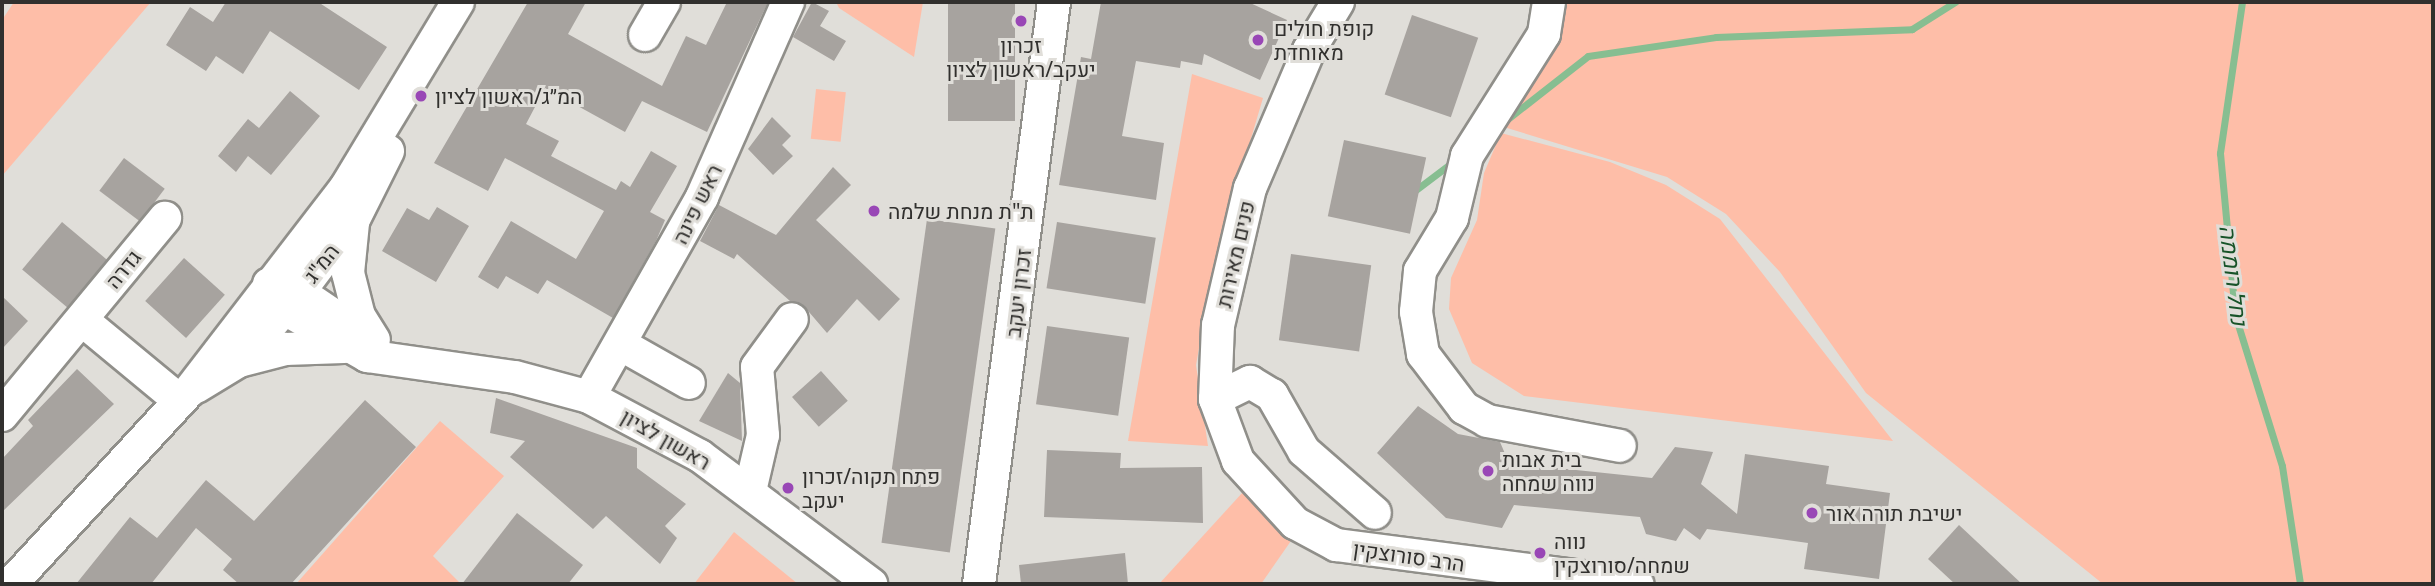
<!DOCTYPE html>
<meta charset="utf-8">
<style>
body{margin:0}
#map{position:relative;width:2435px;height:586px;overflow:hidden;background:#e0ded9;font-family:"Noto Sans",Heebo,sans-serif}
div>[style]{position:absolute}
.green>*{inset:0;background:#febea8;transform-origin:0 0}
.stream>*{height:7px;margin:-3.5px;padding:0 3.5px;transform-origin:3.5px;border-radius:3.5px;background:#87be91}
.building>*{inset:0;background:#a7a39f;transform-origin:0 0}
.roads{filter:drop-shadow(2px 0 #908f8a) drop-shadow(-2px 0 #908f8a) drop-shadow(0 2px #908f8a) drop-shadow(0 -2px #908f8a)}
.minor>*{height:32px;margin:-16px;padding:0 16px;transform-origin:16px;border-radius:16px;background:#fff}
.dots>*{width:19px;height:19px;translate:-50% -50%;box-sizing:border-box;border:4px solid #e0ded9;border-radius:50%}
span{translate:-50% -50%;white-space:nowrap;text-align:center;line-height:1.15;-webkit-text-stroke:6px #e0ded9;paint-order:stroke}
.poi-label{font-size:21px;color:#31302e}
.left{translate:0 -50%;text-align:left}
.street-label{font-size:21px;color:#31302e}
.water-label{font-size:23px;color:#175328;font-style:italic}
.frame{position:absolute;inset:0;border:4px solid #31302e;pointer-events:none}
</style>
<div id="map">
<div class="green">
<div style="clip-path:polygon(14px 2px,151px 2px,2px 176px,2px 20px)"></div>
<div style="clip-path:polygon(836px 2px,923px 2px,914px 57px,839px 8px)"></div>
<div style="clip-path:polygon(1558px 2px,2433px 2px,2433px 584px,2103px 584px,1866px 393px,1780px 272px,1726px 214px,1667px 177px,1494px 124px,1539px 72px)"></div>
<div style="clip-path:polygon(1192px 74px,1263px 98px,1214px 263px,1196px 365px,1208px 446px,1128px 441px)"></div>
<div style="left:816px;top:89px;width:30px;height:50px;rotate:6deg"></div>
<div style="clip-path:polygon(1501px 133px,1610px 162px,1666px 185px,1720px 219px,1893px 441px,1524px 396px,1472px 363px,1449px 309px,1451px 278px,1477px 220px,1484px 173px)"></div>
<div style="clip-path:polygon(440px 421px,504px 476px,433px 556px,461px 584px,296px 584px)"></div>
<div style="clip-path:polygon(1243px 492px,1293px 538px,1261px 584px,1159px 584px)"></div>
<div style="clip-path:polygon(734px 532px,798px 584px,694px 584px)"></div>
</div>
<div class="stream">
<div style="left:2242px;top:2px;width:153px;rotate:98.3deg"></div>
<div style="left:2220px;top:153px;width:163px;rotate:84.7deg"></div>
<div style="left:2235px;top:315px;width:158px;rotate:72.7deg"></div>
<div style="left:2282px;top:466px;width:119px;rotate:81.3deg"></div>
<div style="left:1505px;top:121px;width:105px;rotate:-38.1deg"></div>
<div style="left:1588px;top:56px;width:129px;rotate:-8.4deg"></div>
<div style="left:1716px;top:37px;width:196px;rotate:-2.3deg"></div>
<div style="left:1912px;top:29px;width:51px;rotate:-32.1deg"></div>
<div style="left:1413px;top:192px;width:51px;rotate:-37.1deg"></div>
</div>
<div class="building">
<div style="clip-path:polygon(226px 2px,318px 2px,387px 47px,359px 90px,270px 31px,243px 74px,216px 56px,206px 71px,166px 45px,190px 7px,213px 22px)"></div>
<div style="clip-path:polygon(528px 2px,586px 2px,568px 34px,662px 86px,686px 36px,706px 45px,727px 2px,768px 2px,707px 132px,642px 101px,625px 132px,545px 88px,526px 124px,559px 141px,551px 156px,616px 190px,621px 181px,630px 187px,651px 151px,677px 166px,650px 212px,665px 220px,656px 241px,613px 318px,547px 280px,538px 294px,506px 276px,498px 289px,478px 277px,511px 221px,576px 259px,604px 211px,505px 158px,488px 191px,434px 163px)"></div>
<div style="clip-path:polygon(812px 2px,829px 11px,820px 26px,846px 41px,834px 61px,793px 37px)"></div>
<div style="left:948px;top:2px;width:67px;height:119px"></div>
<div style="clip-path:polygon(1101px 2px,1248px 2px,1287px 20px,1260px 80px,1204px 54px,1202px 65px,1181px 61px,1180px 68px,1136px 61px,1122px 136px,1164px 143px,1156px 200px,1059px 185px,1081px 57px,1091px 59px)"></div>
<div style="left:1412px;top:15px;width:70px;height:84px;rotate:19deg"></div>
<div style="clip-path:polygon(290px 91px,320px 116px,271px 175px,248px 156px,236px 172px,218px 156px,248px 119px,259px 128px)"></div>
<div style="clip-path:polygon(772px 117px,791px 136px,782px 145px,793px 156px,773px 175px,748px 149px)"></div>
<div style="left:1344px;top:140px;width:84px;height:78px;rotate:12deg"></div>
<div style="left:124px;top:158px;width:51px;height:41px;rotate:37deg"></div>
<div style="clip-path:polygon(833px 167px,851px 185px,816px 220px,900px 299px,879px 321px,857px 299px,827px 333px,803px 305px,790px 301px,737px 254px,734px 259px,700px 241px,719px 205px,776px 235px)"></div>
<div style="clip-path:polygon(437px 207px,469px 226px,436px 282px,382px 251px,407px 208px,429px 220px)"></div>
<div style="left:927px;top:219px;width:69px;height:327px;rotate:8deg"></div>
<div style="left:62px;top:222px;width:59px;height:62px;rotate:40deg"></div>
<div style="left:1057px;top:222px;width:100px;height:67px;rotate:9deg"></div>
<div style="left:1291px;top:254px;width:81px;height:87px;rotate:8deg"></div>
<div style="left:184px;top:258px;width:55px;height:58px;rotate:42deg"></div>
<div style="clip-path:polygon(2px 296px,28px 321px,2px 349px)"></div>
<div style="left:1047px;top:326px;width:83px;height:79px;rotate:8deg"></div>
<div style="clip-path:polygon(77px 369px,114px 404px,2px 512px,2px 459px,33px 426px,28px 420px)"></div>
<div style="left:821px;top:371px;width:40px;height:39px;rotate:48deg"></div>
<div style="clip-path:polygon(728px 373px,740px 383px,742px 441px,699px 421px)"></div>
<div style="clip-path:polygon(496px 398px,637px 448px,637px 468px,686px 504px,665px 526px,677px 538px,660px 564px,606px 516px,593px 529px,510px 457px,525px 441px,490px 433px)"></div>
<div style="clip-path:polygon(365px 400px,416px 447px,291px 584px,239px 584px,223px 570px,232px 559px,196px 528px,151px 584px,76px 584px,130px 517px,157px 538px,206px 480px,254px 521px)"></div>
<div style="clip-path:polygon(1418px 406px,1458px 434px,1500px 442px,1509px 463px,1652px 478px,1675px 447px,1713px 452px,1701px 484px,1737px 514px,1745px 454px,1829px 466px,1826px 484px,1890px 493px,1879px 579px,1804px 569px,1808px 543px,1707px 529px,1700px 540px,1684px 528px,1676px 541px,1646px 534px,1640px 517px,1514px 505px,1502px 528px,1446px 518px,1377px 453px)"></div>
<div style="clip-path:polygon(1047px 450px,1121px 453px,1120px 468px,1202px 467px,1203px 523px,1044px 517px)"></div>
<div style="clip-path:polygon(517px 513px,583px 565px,568px 584px,462px 584px)"></div>
<div style="clip-path:polygon(1959px 525px,2022px 584px,1955px 584px,1928px 559px)"></div>
<div style="clip-path:polygon(1125px 553px,1128px 584px,1021px 584px,1019px 565px)"></div>
</div>
<div class="roads">
<div class="minor">
<div style="left:1338px;top:2px;width:56px;rotate:121.1deg"></div>
<div style="left:1309px;top:50px;width:150px;rotate:113.1deg"></div>
<div style="left:1250px;top:188px;width:141px;rotate:103.1deg"></div>
<div style="left:1218px;top:325px;width:74px;rotate:92.3deg"></div>
<div style="left:1215px;top:399px;width:66px;rotate:69.6deg"></div>
<div style="left:1238px;top:461px;width:84px;rotate:47.4deg"></div>
<div style="left:1295px;top:523px;width:47px;rotate:28.2deg"></div>
<div style="left:1336px;top:545px;width:304px;rotate:7.4deg"></div>
<div style="left:1549px;top:2px;width:32px;rotate:99deg"></div>
<div style="left:1544px;top:34px;width:144px;rotate:122.3deg"></div>
<div style="left:1467px;top:156px;width:64px;rotate:103.6deg"></div>
<div style="left:1452px;top:218px;width:62px;rotate:121.1deg"></div>
<div style="left:1420px;top:271px;width:41px;rotate:95.6deg"></div>
<div style="left:1416px;top:312px;width:43px;rotate:80.5deg"></div>
<div style="left:1423px;top:354px;width:68px;rotate:52.8deg"></div>
<div style="left:1464px;top:408px;width:26px;rotate:29deg"></div>
<div style="left:1487px;top:421px;width:135px;rotate:10.6deg"></div>
<div style="left:645px;top:35px;width:38px;rotate:-60deg"></div>
<div style="left:353px;top:223px;width:50px;rotate:95.7deg"></div>
<div style="left:348px;top:273px;width:44px;rotate:75.7deg"></div>
<div style="left:359px;top:316px;width:28px;rotate:58deg"></div>
<div style="left:269px;top:284px;width:30px;rotate:57deg"></div>
<div style="left:285px;top:309px;width:95px;rotate:29.8deg"></div>
<div style="left:367px;top:356px;width:149px;rotate:8.1deg"></div>
<div style="left:515px;top:377px;width:77px;rotate:15.1deg"></div>
<div style="left:589px;top:397px;width:126px;rotate:28deg"></div>
<div style="left:700px;top:456px;width:214px;rotate:36.8deg"></div>
<div style="left:280px;top:287px;width:20px;rotate:15deg"></div>
<div style="left:299px;top:292px;width:89px;rotate:34deg"></div>
<div style="left:82px;top:320px;width:127px;rotate:39.6deg"></div>
<div style="left:620px;top:344px;width:79px;rotate:29.5deg"></div>
<div style="left:239px;top:361px;width:48px;rotate:-14.6deg"></div>
<div style="left:285px;top:349px;width:59px;rotate:-1.9deg"></div>
<div style="left:196px;top:387px;width:50px;rotate:-31.2deg"></div>
<div style="left:239px;top:361px;width:91px;rotate:-49deg"></div>
<div style="left:299px;top:292px;width:91px;rotate:-53deg"></div>
<div style="left:354px;top:219px;width:76px;rotate:-63.4deg"></div>
<div style="left:589px;top:397px;width:230px;rotate:-60.5deg"></div>
<div style="left:702px;top:197px;width:213px;rotate:-66.2deg"></div>
<div style="left:1215px;top:399px;width:39px;rotate:-26deg"></div>
<div style="left:1250px;top:382px;width:26px;rotate:31deg"></div>
<div style="left:1272px;top:395px;width:64px;rotate:60.3deg"></div>
<div style="left:1304px;top:451px;width:94px;rotate:41.1deg"></div>
<div style="left:2px;top:415px;width:256px;rotate:-50.4deg"></div>
<div style="left:750px;top:491px;width:57px;rotate:-76.9deg"></div>
<div style="left:763px;top:435px;width:68px;rotate:-95deg"></div>
<div style="left:757px;top:367px;width:59px;rotate:-53.9deg"></div>
<div style="left:11px;top:584px;width:263px;rotate:-47.3deg"></div>
<div style="left:189px;top:391px;width:257px;rotate:-52.4deg"></div>
<div style="left:346px;top:187px;width:216px;rotate:-58.8deg"></div>
<div style="left:979px;top:584px;width:587px;rotate:-82.66deg"></div>
</div>
</div>
<div class="dots">
<div style="left:1021px;top:21px;background:#9947b6"></div>
<div style="left:1258px;top:40px;background:#9947b6"></div>
<div style="left:421px;top:96px;background:#9947b6"></div>
<div style="left:874px;top:211px;background:#9947b6"></div>
<div style="left:1488px;top:471px;background:#9947b6"></div>
<div style="left:788px;top:488px;background:#9947b6"></div>
<div style="left:1812px;top:513px;background:#9947b6"></div>
<div style="left:1540px;top:553px;background:#9947b6"></div>
</div>
<div class="poi-label">
<span class="left" style="left:1274px;top:40px">קופת חולים<br>מאוחדת</span>
<span style="left:1021px;top:57px">זכרון<br>יעקב/ראשון לציון</span>
<span class="left" style="left:435px;top:96px">המ״ג/ראשון לציון</span>
<span class="left" style="left:888px;top:211px">ת"ת מנחת שלמה</span>
<span class="left" style="left:1502px;top:471px">בית אבות<br>נווה שמחה</span>
<span class="left" style="left:802px;top:488px">פתח תקוה/זכרון<br>יעקב</span>
<span class="left" style="left:1826px;top:513px">ישיבת תורה אור</span>
<span class="left" style="left:1554px;top:553px">נווה<br>שמחה/סורוצקין</span>
</div>
<div class="street-label">
<span style="left:697px;top:204px;rotate:-64deg">ראש פינה</span>
<span style="left:1235px;top:254px;rotate:-77deg">פנים מאירות</span>
<span style="left:321px;top:263px;rotate:-52deg">המ"ג</span>
<span style="left:123px;top:269px;rotate:-51deg">גדרה</span>
<span style="left:1018px;top:293px;rotate:-83deg">זכרון יעקב</span>
<span style="left:666px;top:439px;rotate:30deg">ראשון לציון</span>
<span style="left:1409px;top:556px;rotate:8deg">הרב סורוצקין</span>
</div>
<div class="water-label">
<span style="left:2234px;top:275px;rotate:83deg">נחל רוממה</span>
</div>
<div class="frame"></div>
</div>
